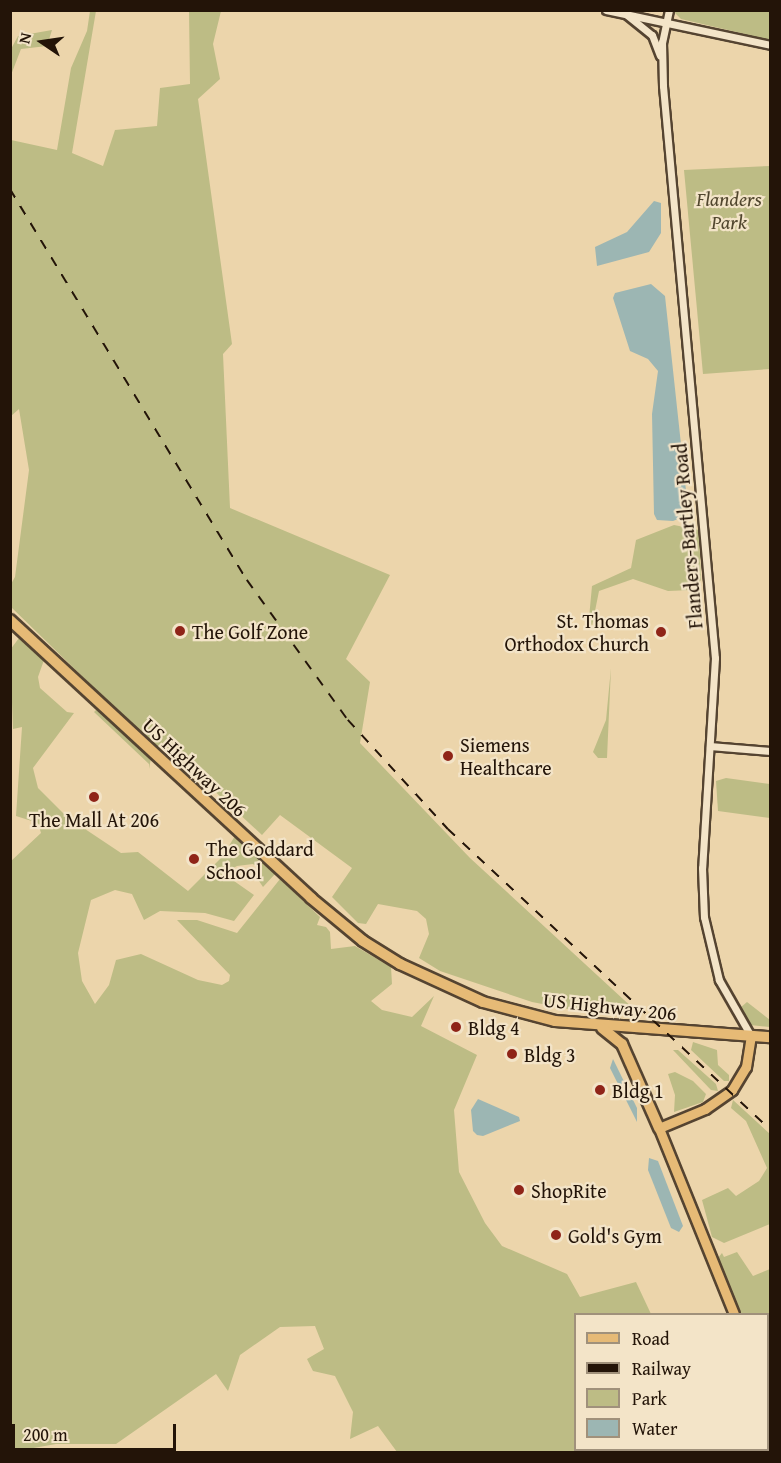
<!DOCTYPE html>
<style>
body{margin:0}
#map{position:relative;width:781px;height:1463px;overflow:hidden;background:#ecd5ab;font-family:"Gentium Book Plus",serif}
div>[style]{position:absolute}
.green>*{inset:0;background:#bdbc85}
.water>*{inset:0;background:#9cb6b3}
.stream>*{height:1.5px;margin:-0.75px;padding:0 0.75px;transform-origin:0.75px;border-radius:0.75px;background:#9cb6b3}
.roads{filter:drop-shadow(2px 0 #554431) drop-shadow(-2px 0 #554431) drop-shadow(0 2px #554431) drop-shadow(0 -2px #554431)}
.minor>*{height:7px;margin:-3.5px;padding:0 3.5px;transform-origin:3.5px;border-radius:3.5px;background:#f3e4c8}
.major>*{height:9px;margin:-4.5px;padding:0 4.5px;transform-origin:4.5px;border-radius:4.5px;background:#e6ba76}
.highway>*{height:10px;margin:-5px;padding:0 5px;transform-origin:5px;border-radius:5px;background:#e6ba76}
.rail>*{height:1.5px;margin-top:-0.75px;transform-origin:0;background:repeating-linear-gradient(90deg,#231408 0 10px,transparent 0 20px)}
.dots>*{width:16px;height:16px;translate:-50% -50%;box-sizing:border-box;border:3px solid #f3e4c8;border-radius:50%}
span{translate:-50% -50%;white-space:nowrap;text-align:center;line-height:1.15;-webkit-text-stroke:4.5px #f3e4c8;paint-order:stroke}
.park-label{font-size:20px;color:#51462e;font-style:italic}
.street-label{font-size:20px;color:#231408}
.poi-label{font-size:20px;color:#231408}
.right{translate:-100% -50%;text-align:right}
.left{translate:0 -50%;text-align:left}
.frame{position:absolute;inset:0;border:12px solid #231408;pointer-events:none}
.legend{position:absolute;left:574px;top:1313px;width:195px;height:138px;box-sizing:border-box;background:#f3e4c8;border:2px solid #a0917b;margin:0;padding:8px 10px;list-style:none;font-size:18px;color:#231408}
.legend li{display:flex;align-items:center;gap:12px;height:30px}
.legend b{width:30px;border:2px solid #a0917b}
.north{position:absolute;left:12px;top:12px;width:60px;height:60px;-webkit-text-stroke:4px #f3e4c8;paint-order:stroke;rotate:283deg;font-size:16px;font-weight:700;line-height:24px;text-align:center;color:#231408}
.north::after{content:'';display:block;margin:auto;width:21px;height:27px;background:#231408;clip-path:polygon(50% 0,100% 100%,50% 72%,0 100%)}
.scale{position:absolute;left:12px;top:1424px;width:164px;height:27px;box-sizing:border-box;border:3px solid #231408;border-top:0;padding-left:8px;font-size:18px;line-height:21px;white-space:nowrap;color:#231408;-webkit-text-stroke:4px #f3e4c8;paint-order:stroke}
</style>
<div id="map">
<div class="green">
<div style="clip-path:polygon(90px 11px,96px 11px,72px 153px,103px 166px,115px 130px,157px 126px,160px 88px,190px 84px,189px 11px,221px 11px,213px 44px,220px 79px,198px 99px,232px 344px,223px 354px,230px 508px,390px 575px,346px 659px,370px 682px,360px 743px,470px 858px,636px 1011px,584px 1012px,532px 1002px,440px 971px,419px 958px,429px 934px,426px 919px,417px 911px,378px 904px,366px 924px,358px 923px,332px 897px,352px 868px,280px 815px,262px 835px,168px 748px,158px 750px,11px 607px,11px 584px,15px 577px,29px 470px,19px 409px,11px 416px,11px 140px,57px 150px,71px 68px,87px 31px)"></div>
<div style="clip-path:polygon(673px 11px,770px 11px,770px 40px,681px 19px)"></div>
<div style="clip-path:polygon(52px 30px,47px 46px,21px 49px,11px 75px,11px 49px,18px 36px)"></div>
<div style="clip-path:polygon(770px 166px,770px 369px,703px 374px,684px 170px)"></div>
<div style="clip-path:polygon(674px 525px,699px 530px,701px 580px,692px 590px,668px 591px,633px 579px,599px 591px,592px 626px,589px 618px,592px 586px,631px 568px,636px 540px)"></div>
<div style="clip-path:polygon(19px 638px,44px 660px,38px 677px,40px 688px,67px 712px,74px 713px,33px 768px,38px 788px,67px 817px,121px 853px,138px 852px,188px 891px,222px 857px,235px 836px,275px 874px,263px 887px,255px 875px,258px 868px,253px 864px,237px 866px,219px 876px,222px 881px,234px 881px,254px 895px,234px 921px,205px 913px,160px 911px,144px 920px,132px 894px,115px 890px,91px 900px,78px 953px,82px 981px,95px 1004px,109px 985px,116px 960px,141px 954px,198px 980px,222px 985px,229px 981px,230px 975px,177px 920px,197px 920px,237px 933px,280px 879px,320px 917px,317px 925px,326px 927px,330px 932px,331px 949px,355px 946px,391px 967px,392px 984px,371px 1001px,382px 1010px,412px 1017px,434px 996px,421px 1026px,477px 1055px,454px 1110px,459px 1172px,485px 1223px,502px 1246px,567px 1274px,580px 1297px,636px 1282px,651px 1314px,576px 1314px,576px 1450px,701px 1452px,397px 1452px,378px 1426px,350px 1439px,353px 1412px,335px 1376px,313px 1371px,307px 1359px,324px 1349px,315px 1326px,280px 1327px,240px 1355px,228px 1391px,216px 1374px,116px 1444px,56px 1444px,11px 1452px,10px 862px,41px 833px,38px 823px,16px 816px,22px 727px,13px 729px,10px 650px)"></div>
<div style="clip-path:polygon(611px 668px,607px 758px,598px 758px,593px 752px,606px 720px)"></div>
<div style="clip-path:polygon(97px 709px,151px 758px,149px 769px,149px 764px,94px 712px)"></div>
<div style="clip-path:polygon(726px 778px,770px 784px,770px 818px,718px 811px,716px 781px)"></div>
<div style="clip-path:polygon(747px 1002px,770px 1020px,770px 1027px,750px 1025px,740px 1008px)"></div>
<div style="clip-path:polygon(693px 1042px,717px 1050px,718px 1065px,729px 1075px,729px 1081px,724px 1081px,691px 1050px)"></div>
<div style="clip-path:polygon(673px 1050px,678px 1050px,716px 1084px,718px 1091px,711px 1090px)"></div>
<div style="clip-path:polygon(675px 1072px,693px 1081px,706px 1094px,703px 1102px,674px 1112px,675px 1095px,668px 1074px)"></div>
<div style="clip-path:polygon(733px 1100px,770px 1134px,770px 1224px,724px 1243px,712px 1237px,702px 1200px,728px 1188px,736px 1196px,759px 1181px,767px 1168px,746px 1121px,731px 1108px)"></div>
<div style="clip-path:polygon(737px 1252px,753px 1276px,770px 1269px,770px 1324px,768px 1325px,768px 1314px,739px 1314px,718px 1258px,722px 1253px,724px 1257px)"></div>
</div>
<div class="water">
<div style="clip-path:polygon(654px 201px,661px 203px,661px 233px,649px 252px,597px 266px,595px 247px,627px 232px)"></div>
<div style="clip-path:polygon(651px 284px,665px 296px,687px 500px,683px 517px,673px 521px,657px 520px,654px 514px,652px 414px,658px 371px,648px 359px,630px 351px,613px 298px,615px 293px)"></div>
<div style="clip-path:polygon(613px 1059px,637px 1108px,637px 1122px,610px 1068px)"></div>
<div style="clip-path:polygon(478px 1099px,519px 1117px,520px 1121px,483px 1136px,477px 1135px,473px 1131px,471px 1110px)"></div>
<div style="clip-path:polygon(649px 1158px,658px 1161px,683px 1226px,679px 1232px,671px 1228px,648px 1170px)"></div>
</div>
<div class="stream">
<div style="left:768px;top:1452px;width:8px;rotate:-76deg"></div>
</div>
<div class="roads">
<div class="minor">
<div style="left:606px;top:10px;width:168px;rotate:12deg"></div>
<div style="left:669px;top:10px;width:33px;rotate:102deg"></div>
<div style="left:662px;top:42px;width:44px;rotate:88.7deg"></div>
<div style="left:663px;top:86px;width:574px;rotate:84.81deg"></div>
<div style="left:715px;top:658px;width:210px;rotate:93.5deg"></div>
<div style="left:702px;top:868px;width:49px;rotate:87.7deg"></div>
<div style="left:704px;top:917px;width:65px;rotate:76.6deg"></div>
<div style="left:719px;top:980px;width:64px;rotate:60.3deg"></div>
<div style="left:627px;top:15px;width:32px;rotate:39deg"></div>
<div style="left:652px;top:35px;width:22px;rotate:69deg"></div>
<div style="left:710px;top:746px;width:60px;rotate:4.8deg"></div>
</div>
<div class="major">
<div style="left:734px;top:1314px;width:201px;rotate:-112deg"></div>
<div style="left:659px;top:1128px;width:50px;rotate:-22.4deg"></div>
<div style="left:705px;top:1109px;width:33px;rotate:-35deg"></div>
<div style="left:732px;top:1090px;width:27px;rotate:-59deg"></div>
<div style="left:746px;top:1067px;width:31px;rotate:-81deg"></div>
<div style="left:768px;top:1398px;width:7px;rotate:74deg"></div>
</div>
<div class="highway">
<div style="left:10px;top:620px;width:410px;rotate:42.7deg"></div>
<div style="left:311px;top:898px;width:67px;rotate:39.6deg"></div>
<div style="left:363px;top:941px;width:44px;rotate:31.9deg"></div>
<div style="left:400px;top:964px;width:91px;rotate:24.6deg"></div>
<div style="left:483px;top:1002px;width:74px;rotate:14.8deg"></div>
<div style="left:555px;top:1021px;width:216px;rotate:4.3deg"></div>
<div style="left:602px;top:1028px;width:26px;rotate:39deg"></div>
<div style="left:622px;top:1044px;width:92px;rotate:66.2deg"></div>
</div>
</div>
<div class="rail">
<div style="left:10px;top:189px;width:457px;rotate:58.8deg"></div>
<div style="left:247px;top:580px;width:173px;rotate:54.2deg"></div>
<div style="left:348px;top:720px;width:148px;rotate:47.5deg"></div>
<div style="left:448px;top:829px;width:440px;rotate:43deg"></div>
</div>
<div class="dots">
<div style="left:180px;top:631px;background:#8f2418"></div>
<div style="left:661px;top:632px;background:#8f2418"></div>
<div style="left:448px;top:756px;background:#8f2418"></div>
<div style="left:94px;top:797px;background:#8f2418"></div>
<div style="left:194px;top:859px;background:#8f2418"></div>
<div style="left:456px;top:1027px;background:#8f2418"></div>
<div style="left:512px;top:1054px;background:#8f2418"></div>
<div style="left:600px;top:1090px;background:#8f2418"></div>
<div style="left:519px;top:1190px;background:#8f2418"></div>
<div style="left:556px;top:1235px;background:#8f2418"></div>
</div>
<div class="park-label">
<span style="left:729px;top:210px">Flanders<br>Park</span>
</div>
<div class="street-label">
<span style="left:687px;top:536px;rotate:-95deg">Flanders-Bartley Road</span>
<span style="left:195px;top:767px;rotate:43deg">US Highway 206</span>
<span style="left:610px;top:1006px;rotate:6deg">US Highway 206</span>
</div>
<div class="poi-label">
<span class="right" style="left:649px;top:632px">St. Thomas<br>Orthodox Church</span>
<span class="left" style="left:192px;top:631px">The Golf Zone</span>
<span class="left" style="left:460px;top:756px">Siemens<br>Healthcare</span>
<span style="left:94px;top:819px">The Mall At 206</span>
<span class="left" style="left:206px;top:860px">The Goddard<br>School</span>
<span class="left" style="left:468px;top:1027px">Bldg 4</span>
<span class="left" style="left:524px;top:1054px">Bldg 3</span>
<span class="left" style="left:612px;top:1090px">Bldg 1</span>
<span class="left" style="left:531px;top:1190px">ShopRite</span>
<span class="left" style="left:568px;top:1235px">Gold's Gym</span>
</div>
<div class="frame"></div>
<ul class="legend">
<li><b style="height:8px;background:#e6ba76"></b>Road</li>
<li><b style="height:8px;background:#231408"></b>Railway</li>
<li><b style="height:16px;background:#bdbc85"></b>Park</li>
<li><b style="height:16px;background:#9cb6b3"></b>Water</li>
</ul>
<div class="north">N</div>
<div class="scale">200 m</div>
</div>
